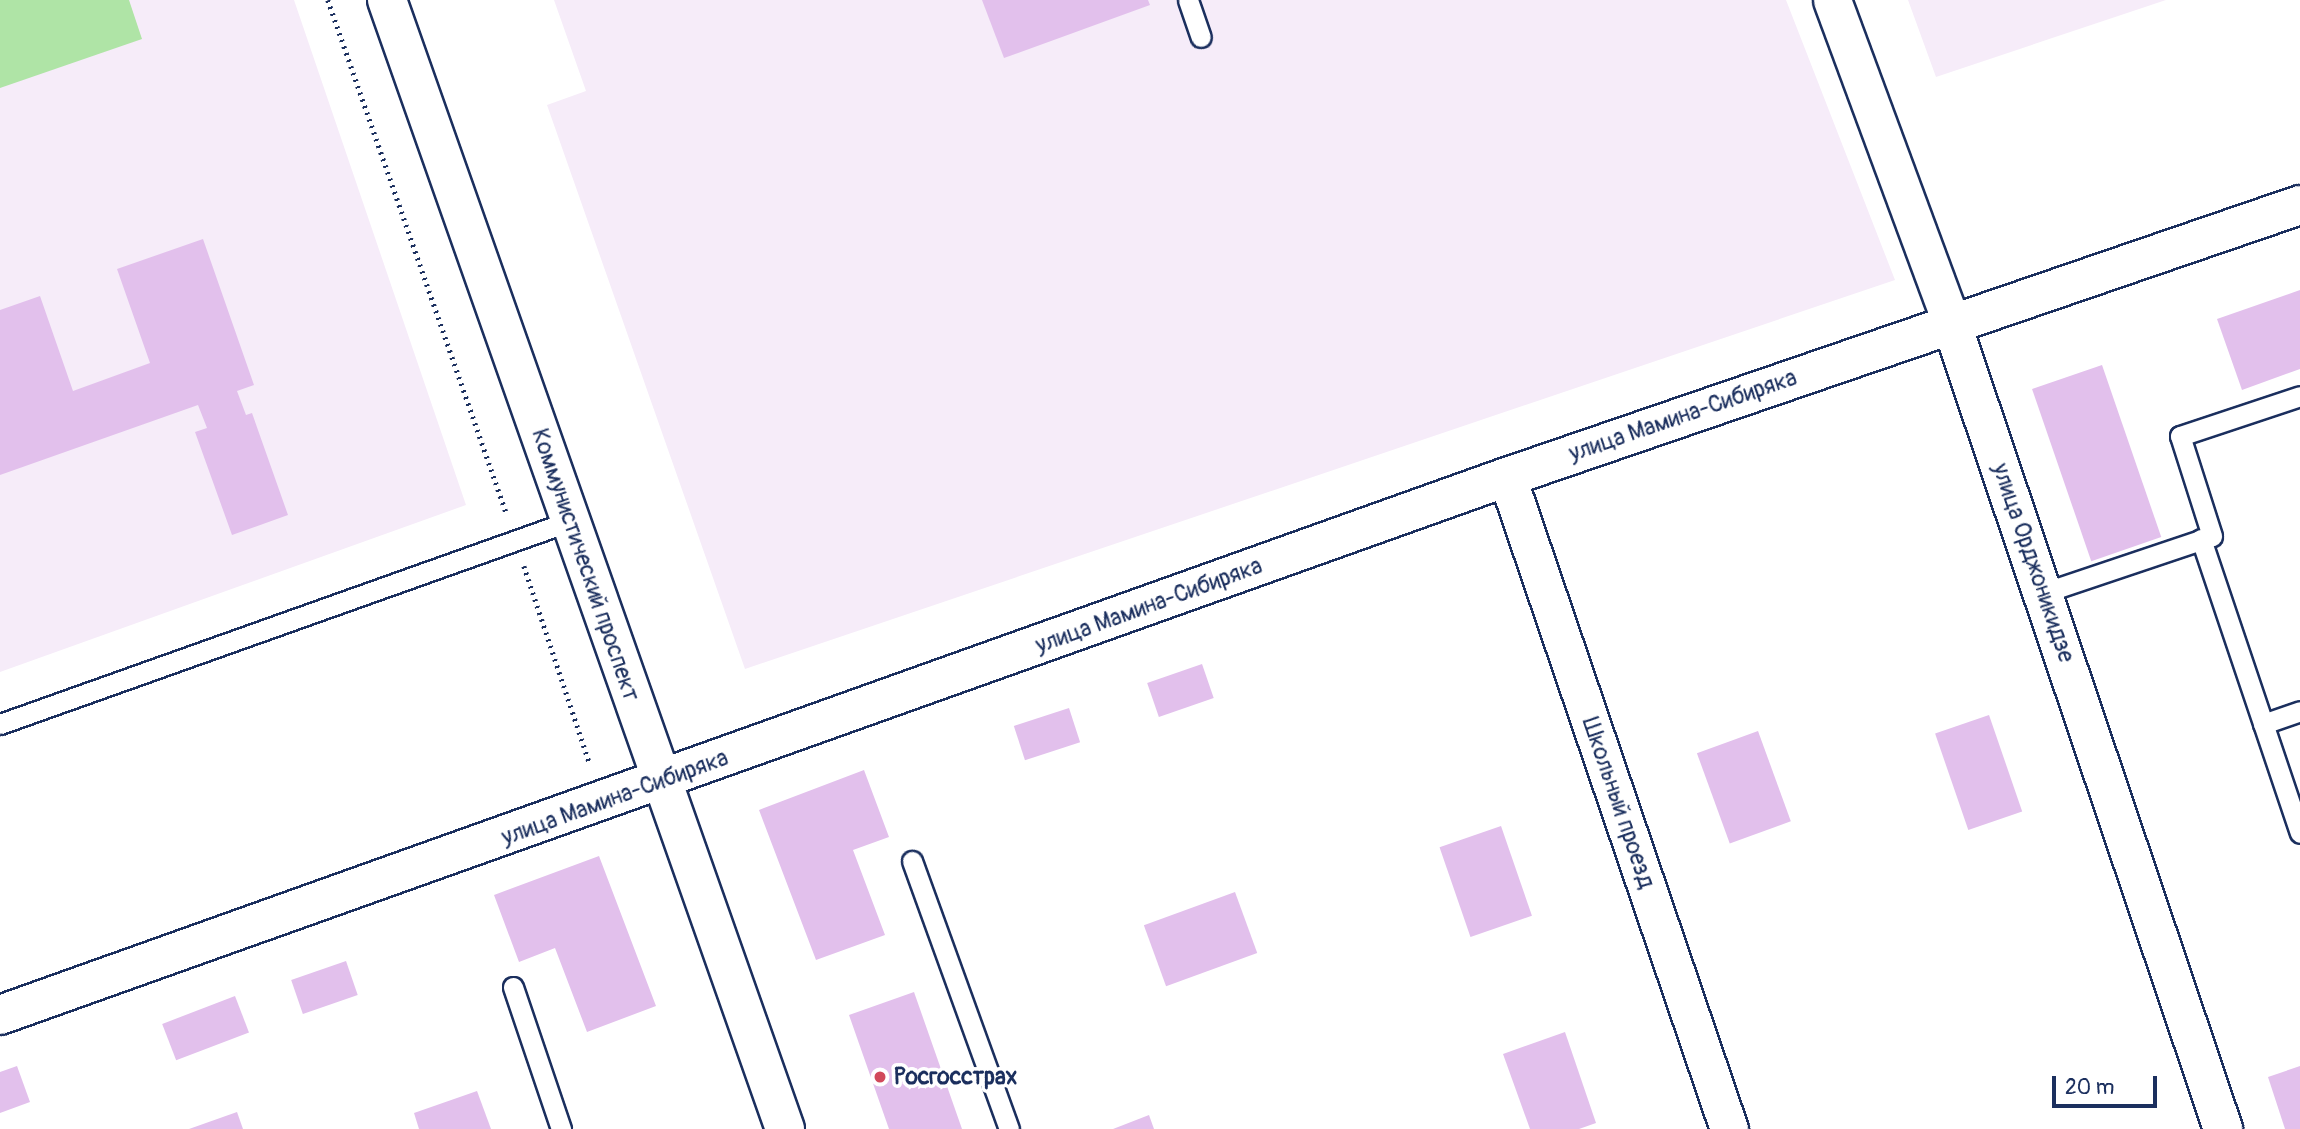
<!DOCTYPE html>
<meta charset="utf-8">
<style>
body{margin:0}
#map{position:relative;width:2300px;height:1129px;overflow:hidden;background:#fff;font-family:Pangolin,sans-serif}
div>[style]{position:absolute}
.built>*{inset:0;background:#f6ecf9}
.green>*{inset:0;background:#afe4a6}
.building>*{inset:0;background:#e2c0ec;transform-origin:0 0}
.path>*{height:4.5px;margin-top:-2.25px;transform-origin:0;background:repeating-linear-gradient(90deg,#1b2f5e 0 2px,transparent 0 7px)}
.roads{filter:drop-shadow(2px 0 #1b2f5e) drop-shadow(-2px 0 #1b2f5e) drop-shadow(0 2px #1b2f5e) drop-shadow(0 -2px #1b2f5e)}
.service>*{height:19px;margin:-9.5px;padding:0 9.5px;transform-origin:9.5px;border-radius:9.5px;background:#fff}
.minor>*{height:37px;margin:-18.5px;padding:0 18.5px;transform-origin:18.5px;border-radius:18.5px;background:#fff}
.tertiary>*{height:38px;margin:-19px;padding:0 19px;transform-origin:19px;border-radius:19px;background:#fff}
.secondary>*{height:38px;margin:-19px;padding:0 19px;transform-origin:19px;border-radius:19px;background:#fff}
.dots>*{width:19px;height:19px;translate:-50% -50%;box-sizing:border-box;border:4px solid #fff;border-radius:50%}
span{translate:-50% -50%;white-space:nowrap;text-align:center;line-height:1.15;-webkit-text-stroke:7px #fff;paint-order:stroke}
.street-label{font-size:23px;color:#1b2f5e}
.poi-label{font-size:23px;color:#1b2f5e;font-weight:700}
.left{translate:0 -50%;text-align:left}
.scale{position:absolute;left:2052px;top:1076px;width:105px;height:32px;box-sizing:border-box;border:4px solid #1b2f5e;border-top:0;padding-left:9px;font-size:21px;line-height:24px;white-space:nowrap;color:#1b2f5e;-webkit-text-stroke:5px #fff;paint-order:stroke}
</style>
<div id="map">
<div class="built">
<div style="clip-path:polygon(0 0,294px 0,466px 505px,0 672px)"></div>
<div style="clip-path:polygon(554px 0,1786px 0,1895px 280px,745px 669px,547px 105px,586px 91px)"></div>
<div style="clip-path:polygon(1908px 0,2166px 0,1936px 77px)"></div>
</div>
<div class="green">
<div style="clip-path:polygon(0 0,129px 0,142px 39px,0 88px)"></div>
</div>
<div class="building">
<div style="clip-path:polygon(982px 0,1148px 0,1150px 5px,1004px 58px)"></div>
<div style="clip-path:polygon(203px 239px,254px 385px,237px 391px,246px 415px,252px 413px,288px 515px,232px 535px,195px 432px,207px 428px,198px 405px,0 475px,0 310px,40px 296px,73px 391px,150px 363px,117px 269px)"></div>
<div style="clip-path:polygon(2300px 290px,2300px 369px,2242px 390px,2217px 319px)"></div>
<div style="left:2102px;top:365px;width:182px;height:74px;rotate:71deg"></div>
<div style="left:1202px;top:664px;width:36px;height:58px;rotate:71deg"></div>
<div style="left:1069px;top:708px;width:36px;height:58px;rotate:72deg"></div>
<div style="left:1989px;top:715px;width:102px;height:57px;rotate:71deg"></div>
<div style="left:1758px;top:731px;width:96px;height:65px;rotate:70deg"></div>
<div style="clip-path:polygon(864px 770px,889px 837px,853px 850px,885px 935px,816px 960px,759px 810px)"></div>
<div style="left:1501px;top:826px;width:95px;height:65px;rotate:71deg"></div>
<div style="clip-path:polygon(599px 856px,656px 1006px,587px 1032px,555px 948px,519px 962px,494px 895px)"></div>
<div style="left:1235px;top:892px;width:65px;height:97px;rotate:70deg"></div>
<div style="left:346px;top:961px;width:36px;height:58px;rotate:71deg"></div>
<div style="clip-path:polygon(914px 992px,962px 1129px,889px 1129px,849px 1015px)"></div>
<div style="left:235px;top:996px;width:39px;height:78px;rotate:69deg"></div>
<div style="clip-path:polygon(1565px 1032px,1596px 1123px,1579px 1129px,1530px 1129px,1503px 1054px)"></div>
<div style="clip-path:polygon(17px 1066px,30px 1102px,0 1113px,0 1072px)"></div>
<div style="clip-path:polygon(2300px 1066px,2300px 1129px,2285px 1129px,2268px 1077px)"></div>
<div style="clip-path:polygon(477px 1091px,491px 1129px,419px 1129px,414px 1113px)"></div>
<div style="clip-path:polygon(237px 1112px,243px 1129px,189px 1129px)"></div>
<div style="clip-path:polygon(1149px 1115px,1154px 1129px,1113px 1129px)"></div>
</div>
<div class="path">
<div style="left:328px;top:0;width:545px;rotate:70.83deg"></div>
<div style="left:524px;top:566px;width:206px;rotate:71.6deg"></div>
</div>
<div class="roads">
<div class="service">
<div style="left:1188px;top:0;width:39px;rotate:71deg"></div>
<div style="left:2201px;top:539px;width:310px;rotate:71.4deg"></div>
<div style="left:2043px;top:593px;width:178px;rotate:-18.6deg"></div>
<div style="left:2212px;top:536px;width:105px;rotate:-107.7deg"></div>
<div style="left:2180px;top:436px;width:126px;rotate:-18.4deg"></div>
<div style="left:0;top:724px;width:605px;rotate:-19.6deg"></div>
<div style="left:2263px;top:724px;width:39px;rotate:-19deg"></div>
<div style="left:912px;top:861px;width:285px;rotate:70.1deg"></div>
<div style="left:513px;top:987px;width:150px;rotate:71.3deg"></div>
</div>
<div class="minor">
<div style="left:1832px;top:0;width:343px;rotate:69.7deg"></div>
<div style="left:1507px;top:477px;width:689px;rotate:71.2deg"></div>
</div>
<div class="tertiary">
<div style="left:387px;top:0;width:1197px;rotate:70.58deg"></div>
<div style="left:1951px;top:322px;width:852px;rotate:71.37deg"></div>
</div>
<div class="secondary">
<div style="left:0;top:1015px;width:1600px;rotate:-19.65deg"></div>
<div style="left:1507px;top:477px;width:838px;rotate:-18.93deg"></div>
</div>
</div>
<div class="dots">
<div style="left:880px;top:1077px;background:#d1495b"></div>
</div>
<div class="street-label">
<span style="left:1683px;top:416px;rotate:-19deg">улица Мамина-Сибиряка</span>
<span style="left:2033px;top:563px;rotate:71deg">улица Орджоникидзе</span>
<span style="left:585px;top:565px;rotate:71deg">Коммунистический проспект</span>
<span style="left:1149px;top:606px;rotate:-20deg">улица Мамина-Сибиряка</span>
<span style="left:615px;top:798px;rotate:-20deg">улица Мамина-Сибиряка</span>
<span style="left:1618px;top:803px;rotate:71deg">Школьный проезд</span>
</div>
<div class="poi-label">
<span class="left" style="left:894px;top:1077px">Росгосстрах</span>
</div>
<div class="scale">20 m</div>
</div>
